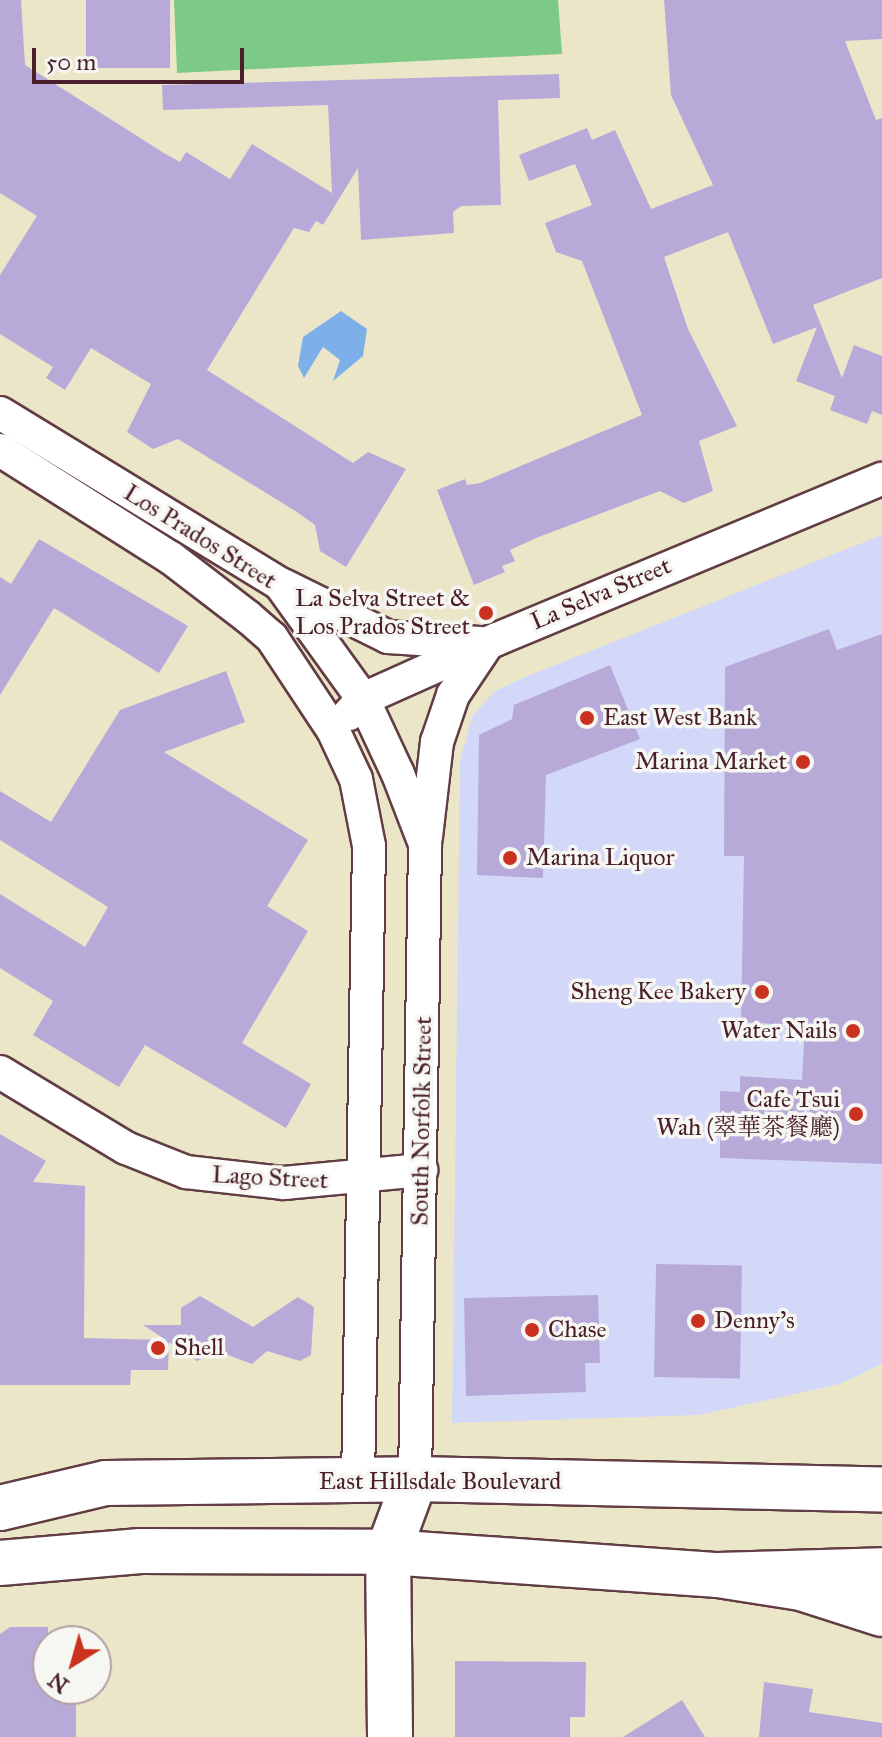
<!DOCTYPE html>
<meta charset="utf-8">
<style>
body{margin:0}
#map{position:relative;width:882px;height:1737px;overflow:hidden;background:#ece6c9;font-family:"IM FELL Great Primer","Noto Serif SC",serif}
div>[style]{position:absolute}
.built>*{inset:0;background:#d3d8f9}
.green>*{inset:0;background:#7dc988}
.water>*{inset:0;background:#7db0e9}
.building>*{inset:0;background:#b7aad9;transform-origin:0 0}
.roads{filter:drop-shadow(2px 0 #623d43) drop-shadow(-2px 0 #623d43) drop-shadow(0 2px #623d43) drop-shadow(0 -2px #623d43)}
.street>*{height:32px;margin:-16px;padding:0 16px;transform-origin:16px;border-radius:16px;background:#fff}
.secondary>*{height:44px;margin:-22px;padding:0 22px;transform-origin:22px;border-radius:22px;background:#fff}
.highway>*{height:44px;margin:-22px;padding:0 22px;transform-origin:22px;border-radius:22px;background:#fff}
.dots>*{width:22px;height:22px;translate:-50% -50%;box-sizing:border-box;border:4px solid #f6f6f2;border-radius:50%}
span{translate:-50% -50%;white-space:nowrap;text-align:center;line-height:1.15;-webkit-text-stroke:7px #f6f6f2;paint-order:stroke}
.street-label{font-size:24px;color:#4a1f2b}
.poi-label{font-size:24px;color:#4a1f2b}
.right{translate:-100% -50%;text-align:right}
.left{translate:0 -50%;text-align:left}
.north{position:absolute;left:32px;top:1625px;width:80px;height:80px;box-sizing:border-box;background:#f6f6f2;border:2px solid #b1a0a2;border-radius:50%;rotate:217deg;font-size:22px;font-weight:700;line-height:32px;text-align:center;color:#4a1f2b}
.north::after{content:'';display:block;margin:auto;width:28px;height:36px;background:#c8321e;clip-path:polygon(50% 0,100% 100%,50% 72%,0 100%)}
.scale{position:absolute;left:32px;top:48px;width:212px;height:36px;box-sizing:border-box;border:4px solid #4a1f2b;border-top:0;padding-left:10px;font-size:24px;line-height:28px;white-space:nowrap;color:#4a1f2b;-webkit-text-stroke:6px #f6f6f2;paint-order:stroke}
</style>
<div id="map">
<div class="built">
<div style="clip-path:polygon(882px 535px,882px 1364px,840px 1384px,699px 1415px,452px 1423px,460px 760px,473px 715px,495px 691px,530px 675px)"></div>
</div>
<div class="green">
<div style="clip-path:polygon(174px 0,558px 0,562px 54px,177px 73px)"></div>
</div>
<div class="water">
<div style="clip-path:polygon(341px 311px,367px 329px,363px 356px,333px 381px,340px 360px,323px 347px,304px 378px,298px 366px,303px 337px)"></div>
</div>
<div class="building">
<div style="clip-path:polygon(0 0,21px 0,25px 65px,164px 153px,180px 162px,186px 152px,230px 179px,252px 144px,332px 193px,328px 105px,163px 110px,162px 85px,559px 74px,560px 98px,498px 100px,501px 205px,461px 206px,453px 212px,454px 233px,361px 240px,358px 168px,323px 225px,316px 221px,309px 232px,294px 228px,207px 370px,353px 463px,368px 452px,406px 469px,346px 567px,320px 551px,315px 525px,297px 512px,178px 439px,153px 449px,127px 432px,151px 384px,91px 348px,65px 390px,46px 378px,53px 367px,0 334px,0 275px,37px 216px,0 193px)"></div>
<div style="left:86px;top:0;width:84px;height:68px"></div>
<div style="clip-path:polygon(664px 0,882px 0,882px 39px,845px 41px,876px 120px,882px 118px,882px 278px,813px 305px,842px 378px,854px 345px,882px 356px,882px 415px,872px 411px,867px 424px,830px 410px,835px 396px,796px 381px,817px 327px,773px 344px,728px 232px,664px 257px,688px 329px,737px 426px,699px 441px,713px 491px,684px 503px,660px 491px,536px 538px,510px 550px,515px 561px,502px 566px,505px 572px,474px 585px,437px 490px,465px 479px,467px 485px,480px 483px,642px 415px,582px 261px,556px 252px,545px 223px,592px 205px,575px 164px,529px 181px,519px 155px,587px 128px,592px 140px,615px 130px,651px 209px,713px 185px,671px 95px)"></div>
<div style="clip-path:polygon(39px 539px,188px 626px,159px 673px,54px 608px,0 695px,0 577px,11px 584px)"></div>
<div style="clip-path:polygon(829px 629px,837px 650px,882px 634px,882px 1164px,720px 1158px,720px 1091px,740px 1092px,740px 1076px,802px 1080px,805px 1026px,741px 1022px,744px 856px,724px 856px,725px 667px)"></div>
<div style="clip-path:polygon(610px 665px,640px 739px,546px 775px,543px 878px,477px 875px,479px 735px,512px 719px,514px 705px)"></div>
<div style="clip-path:polygon(226px 671px,245px 722px,164px 752px,308px 840px,267px 906px,308px 931px,242px 1043px,311px 1084px,286px 1128px,145px 1045px,119px 1087px,33px 1035px,53px 1001px,0 968px,0 894px,85px 947px,108px 907px,0 840px,0 791px,51px 822px,120px 710px)"></div>
<div style="clip-path:polygon(0 1134px,46px 1161px,33px 1182px,85px 1186px,84px 1338px,166px 1340px,143px 1325px,181px 1325px,181px 1308px,200px 1296px,253px 1327px,298px 1297px,314px 1307px,311px 1355px,300px 1361px,267px 1351px,252px 1364px,217px 1351px,197px 1361px,169px 1342px,168px 1370px,131px 1370px,130px 1385px,0 1385px)"></div>
<div style="left:656px;top:1264px;width:86px;height:113px;rotate:1deg"></div>
<div style="clip-path:polygon(598px 1295px,600px 1363px,585px 1363px,586px 1392px,466px 1396px,464px 1298px)"></div>
<div style="clip-path:polygon(10px 1627px,48px 1627px,48px 1689px,54px 1698px,76px 1698px,76px 1737px,0 1737px,0 1634px)"></div>
<div style="clip-path:polygon(455px 1661px,586px 1662px,585px 1717px,570px 1717px,570px 1737px,455px 1737px)"></div>
<div style="clip-path:polygon(764px 1682px,813px 1689px,809px 1712px,882px 1723px,882px 1737px,759px 1737px)"></div>
<div style="clip-path:polygon(682px 1700px,705px 1737px,623px 1737px)"></div>
</div>
<div class="roads">
<div class="street">
<div style="left:0;top:413px;width:328px;rotate:31.4deg"></div>
<div style="left:280px;top:584px;width:142px;rotate:54.2deg"></div>
<div style="left:363px;top:699px;width:83px;rotate:65deg"></div>
<div style="left:398px;top:774px;width:75px;rotate:68.9deg"></div>
<div style="left:425px;top:844px;width:635px;rotate:90.9deg"></div>
<div style="left:0;top:450px;width:202px;rotate:32.3deg"></div>
<div style="left:171px;top:558px;width:97px;rotate:37.5deg"></div>
<div style="left:248px;top:617px;width:32px;rotate:41deg"></div>
<div style="left:272px;top:638px;width:110px;rotate:56.5deg"></div>
<div style="left:333px;top:730px;width:54px;rotate:64.9deg"></div>
<div style="left:356px;top:779px;width:68px;rotate:79deg"></div>
<div style="left:369px;top:846px;width:635px;rotate:90.99deg"></div>
<div style="left:283px;top:585px;width:117px;rotate:26.3deg"></div>
<div style="left:388px;top:637px;width:92px;rotate:3.7deg"></div>
<div style="left:349px;top:714px;width:21px;rotate:-47deg"></div>
<div style="left:363px;top:699px;width:147px;rotate:-24.1deg"></div>
<div style="left:497px;top:639px;width:417px;rotate:-22.6deg"></div>
<div style="left:426px;top:837px;width:96px;rotate:-83.4deg"></div>
<div style="left:437px;top:742px;width:50px;rotate:-71.2deg"></div>
<div style="left:453px;top:695px;width:63px;rotate:-56.1deg"></div>
<div style="left:0;top:1072px;width:147px;rotate:31.1deg"></div>
<div style="left:126px;top:1148px;width:65px;rotate:21.8deg"></div>
<div style="left:186px;top:1172px;width:99px;rotate:6.4deg"></div>
<div style="left:284px;top:1183px;width:138px;rotate:-5.4deg"></div>
</div>
<div class="secondary">
<div style="left:0;top:1508px;width:109px;rotate:-13.3deg"></div>
<div style="left:106px;top:1483px;width:309px;rotate:-0.7deg"></div>
<div style="left:415px;top:1479px;width:467px;rotate:1.3deg"></div>
<div style="left:0;top:1563px;width:141px;rotate:-4.9deg"></div>
<div style="left:140px;top:1551px;width:248px;rotate:0.2deg"></div>
<div style="left:388px;top:1552px;width:331px;rotate:4deg"></div>
<div style="left:718px;top:1575px;width:164px;rotate:-1.7deg"></div>
<div style="left:390px;top:1737px;width:185px;rotate:-90.6deg"></div>
<div style="left:388px;top:1552px;width:78px;rotate:-69.7deg"></div>
</div>
<div class="highway">
<div style="left:718px;top:1575px;width:84px;rotate:8.9deg"></div>
<div style="left:801px;top:1588px;width:85px;rotate:17.8deg"></div>
</div>
</div>
<div class="dots">
<div style="left:486px;top:613px;background:#c8321e"></div>
<div style="left:587px;top:718px;background:#c8321e"></div>
<div style="left:803px;top:762px;background:#c8321e"></div>
<div style="left:510px;top:858px;background:#c8321e"></div>
<div style="left:762px;top:992px;background:#c8321e"></div>
<div style="left:853px;top:1031px;background:#c8321e"></div>
<div style="left:856px;top:1114px;background:#c8321e"></div>
<div style="left:698px;top:1321px;background:#c8321e"></div>
<div style="left:532px;top:1330px;background:#c8321e"></div>
<div style="left:158px;top:1348px;background:#c8321e"></div>
</div>
<div class="street-label">
<span style="left:200px;top:537px;rotate:32deg">Los Prados Street</span>
<span style="left:601px;top:594px;rotate:-23deg">La Selva Street</span>
<span style="left:422px;top:1121px;rotate:-89deg">South Norfolk Street</span>
<span style="left:270px;top:1178px;rotate:3deg">Lago Street</span>
<span style="left:440px;top:1482px">East Hillsdale Boulevard</span>
</div>
<div class="poi-label">
<span class="right" style="left:470px;top:613px">La Selva Street &amp;<br>Los Prados Street</span>
<span class="left" style="left:603px;top:718px">East West Bank</span>
<span class="right" style="left:787px;top:762px">Marina Market</span>
<span class="left" style="left:526px;top:858px">Marina Liquor</span>
<span class="right" style="left:746px;top:992px">Sheng Kee Bakery</span>
<span class="right" style="left:837px;top:1031px">Water Nails</span>
<span class="right" style="left:840px;top:1114px">Cafe Tsui<br>Wah (翠華茶餐廳)</span>
<span class="left" style="left:714px;top:1321px">Denny's</span>
<span class="left" style="left:548px;top:1330px">Chase</span>
<span class="left" style="left:174px;top:1348px">Shell</span>
</div>
<div class="north">N</div>
<div class="scale">50 m</div>
</div>
